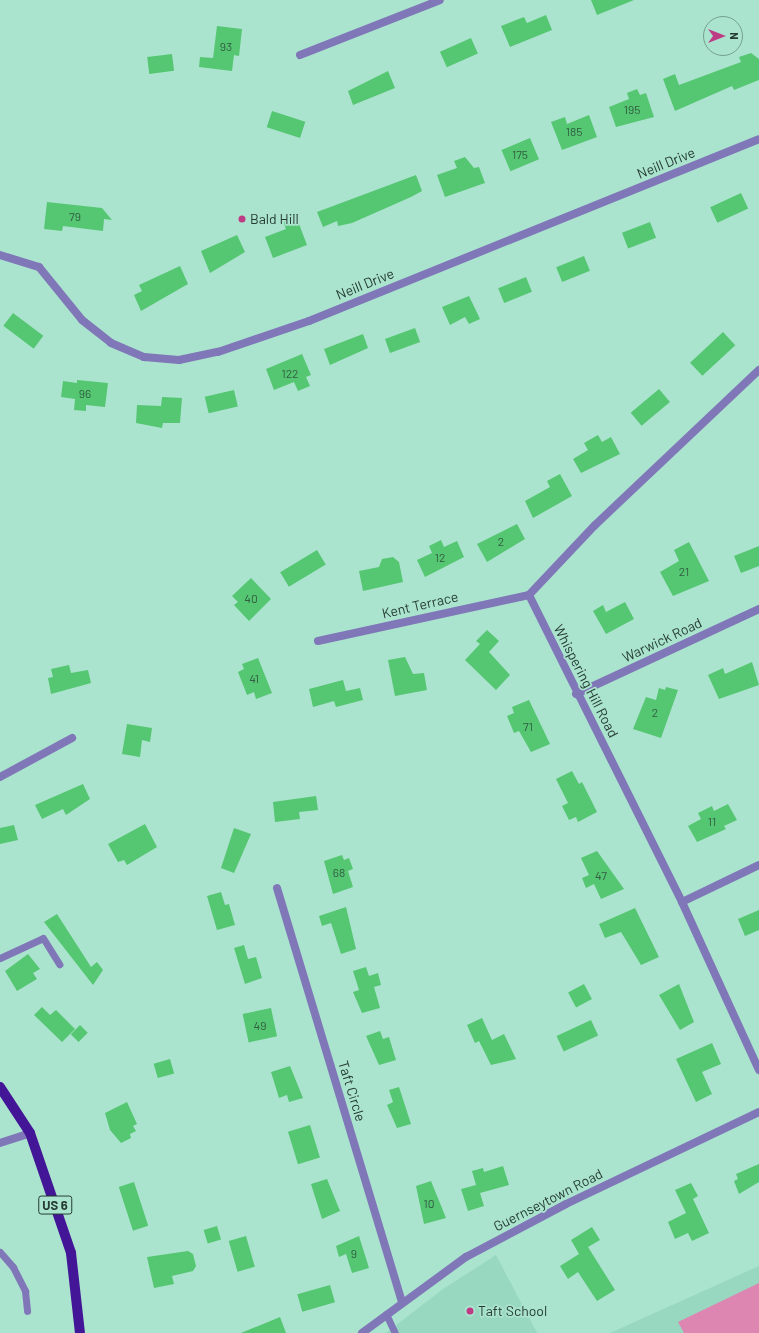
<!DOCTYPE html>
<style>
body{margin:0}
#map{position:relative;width:759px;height:1333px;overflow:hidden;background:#abe4ce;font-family:Barlow,sans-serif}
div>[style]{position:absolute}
.built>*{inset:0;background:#98d8c0}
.green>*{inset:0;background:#dd86b2}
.building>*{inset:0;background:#55c671;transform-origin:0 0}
.service>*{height:7px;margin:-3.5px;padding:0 3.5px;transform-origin:3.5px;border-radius:3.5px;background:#8077b9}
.minor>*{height:8px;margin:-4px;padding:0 4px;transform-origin:4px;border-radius:4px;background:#8077b9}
.tertiary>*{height:8px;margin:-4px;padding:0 4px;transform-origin:4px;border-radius:4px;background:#8077b9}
.primary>*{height:10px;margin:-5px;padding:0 5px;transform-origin:5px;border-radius:5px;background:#431697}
.dots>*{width:11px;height:11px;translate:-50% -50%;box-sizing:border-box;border:2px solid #abe4ce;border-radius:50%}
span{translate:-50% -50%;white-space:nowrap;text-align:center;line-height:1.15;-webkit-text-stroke:3.5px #abe4ce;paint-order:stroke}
.number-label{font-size:12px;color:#315e43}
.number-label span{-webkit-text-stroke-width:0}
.shield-label span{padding:1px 3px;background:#abe4ce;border:1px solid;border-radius:3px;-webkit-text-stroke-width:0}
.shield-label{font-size:13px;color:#253c34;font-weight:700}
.street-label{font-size:14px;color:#253c34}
.poi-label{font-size:14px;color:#253c34}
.left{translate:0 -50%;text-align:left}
.north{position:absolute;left:703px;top:16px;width:40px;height:40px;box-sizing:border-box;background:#abe4ce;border:1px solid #75a190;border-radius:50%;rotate:90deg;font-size:11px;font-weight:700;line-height:16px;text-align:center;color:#253c34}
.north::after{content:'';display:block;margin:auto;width:14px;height:18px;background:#bd3c85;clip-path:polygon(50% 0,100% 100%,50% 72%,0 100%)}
</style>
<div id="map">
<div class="built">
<div style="clip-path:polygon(496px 1255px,537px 1333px,386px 1333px,443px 1289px)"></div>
<div style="clip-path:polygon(759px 1266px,759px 1333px,610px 1333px)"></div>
</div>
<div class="green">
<div style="clip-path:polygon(759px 1283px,759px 1333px,684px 1333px,678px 1322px)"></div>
</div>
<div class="building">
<div style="clip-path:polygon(591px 0,634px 0,597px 15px)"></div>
<div style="clip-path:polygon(546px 15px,552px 30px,510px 47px,501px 26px,524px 17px,527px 23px)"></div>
<div style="clip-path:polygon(217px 26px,242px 29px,239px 56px,234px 55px,232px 71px,199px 67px,200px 57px,213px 58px)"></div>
<div style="left:471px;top:38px;width:17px;height:34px;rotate:66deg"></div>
<div style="clip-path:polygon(751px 53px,759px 59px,759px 80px,734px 90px,732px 86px,675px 111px,663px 79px,675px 74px,679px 85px,741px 62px,739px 57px)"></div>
<div style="left:172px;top:54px;width:17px;height:25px;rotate:83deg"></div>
<div style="clip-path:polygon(388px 71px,395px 88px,353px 105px,348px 91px)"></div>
<div style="clip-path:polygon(637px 89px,640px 95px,646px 93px,654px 117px,616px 127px,609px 107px,629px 99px,627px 93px)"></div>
<div style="left:272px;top:111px;width:35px;height:17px;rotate:18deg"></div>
<div style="clip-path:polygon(589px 115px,597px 137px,562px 150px,551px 122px,565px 117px,567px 124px)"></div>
<div style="left:530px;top:138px;width:23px;height:31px;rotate:67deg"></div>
<div style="clip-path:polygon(465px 157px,474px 168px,479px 167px,485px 183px,445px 197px,437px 175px,457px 168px,454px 161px)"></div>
<div style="clip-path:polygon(416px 175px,422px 191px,411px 197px,352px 223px,338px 226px,337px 221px,323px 227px,317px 212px)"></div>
<div style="left:741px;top:193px;width:17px;height:34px;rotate:65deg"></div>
<div style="clip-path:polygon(47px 202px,102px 208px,112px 220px,104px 219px,103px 231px,63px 226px,62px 231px,44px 229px)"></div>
<div style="clip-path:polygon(296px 216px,307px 245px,273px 258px,265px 237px,286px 229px,283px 221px)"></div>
<div style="left:650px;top:222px;width:17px;height:30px;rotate:69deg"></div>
<div style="clip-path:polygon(237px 235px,245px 252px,210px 273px,201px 251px)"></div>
<div style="left:584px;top:256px;width:16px;height:30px;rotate:68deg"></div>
<div style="clip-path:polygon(180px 266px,188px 284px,141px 311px,134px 295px,142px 291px,139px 285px)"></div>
<div style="left:526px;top:277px;width:16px;height:30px;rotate:68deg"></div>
<div style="clip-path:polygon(469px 296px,480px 319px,469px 324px,465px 317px,450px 325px,442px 307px)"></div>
<div style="left:13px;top:313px;width:38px;height:16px;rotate:37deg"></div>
<div style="left:415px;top:328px;width:15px;height:32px;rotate:70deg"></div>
<div style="left:723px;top:332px;width:18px;height:45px;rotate:47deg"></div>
<div style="clip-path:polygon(363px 334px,368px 348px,330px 365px,324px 349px)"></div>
<div style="clip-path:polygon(302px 354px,311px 375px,306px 377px,310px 386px,298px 391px,294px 382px,274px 390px,266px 369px)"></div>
<div style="clip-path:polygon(77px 380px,108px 383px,105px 407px,86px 405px,86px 411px,74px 410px,75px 399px,61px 397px,63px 381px,77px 383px)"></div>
<div style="left:659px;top:389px;width:17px;height:37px;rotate:50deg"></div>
<div style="left:234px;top:390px;width:17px;height:30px;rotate:77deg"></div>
<div style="clip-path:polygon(162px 397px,182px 398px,180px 423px,163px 423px,162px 428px,136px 423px,137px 405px,161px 406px)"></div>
<div style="clip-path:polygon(598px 435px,602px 442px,611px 437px,620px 454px,581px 473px,573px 459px,588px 450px,584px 443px)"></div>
<div style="clip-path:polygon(560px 474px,572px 496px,533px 518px,525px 501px,550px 487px,547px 481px)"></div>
<div style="clip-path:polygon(517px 524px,525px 539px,487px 562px,477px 544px)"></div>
<div style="clip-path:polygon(441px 540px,444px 547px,457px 541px,464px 557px,425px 577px,417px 560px,432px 553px,429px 546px)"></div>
<div style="clip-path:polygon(689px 542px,709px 581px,673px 596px,660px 572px,679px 561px,674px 550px)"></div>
<div style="clip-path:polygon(759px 546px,759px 566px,741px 573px,734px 556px)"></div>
<div style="left:317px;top:550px;width:17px;height:43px;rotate:59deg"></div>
<div style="clip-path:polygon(393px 557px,399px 562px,403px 582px,363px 591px,359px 571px,379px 567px,382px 559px)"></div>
<div style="clip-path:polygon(251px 578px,271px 599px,249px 621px,234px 605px,238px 602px,232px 596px)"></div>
<div style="clip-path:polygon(625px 602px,634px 619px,606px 634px,593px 611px,603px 605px,606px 612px)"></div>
<div style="clip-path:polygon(487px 630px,499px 641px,489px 652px,510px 675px,496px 690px,465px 660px,480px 644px,476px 641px)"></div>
<div style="clip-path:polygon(405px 657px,413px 674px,424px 673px,427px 690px,395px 696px,388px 660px)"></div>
<div style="clip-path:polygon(258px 658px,272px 693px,256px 699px,254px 692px,247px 695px,238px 672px,244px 669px,242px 664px)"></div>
<div style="clip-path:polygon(752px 662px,759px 685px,719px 699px,708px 675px,723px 668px,725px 674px)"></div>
<div style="clip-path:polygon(69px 665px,71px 673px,88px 670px,91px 683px,51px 694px,48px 678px,53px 677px,51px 669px)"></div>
<div style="clip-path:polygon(343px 680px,346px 691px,360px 688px,363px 700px,336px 707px,334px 701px,313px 707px,309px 689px)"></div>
<div style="clip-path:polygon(666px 687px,678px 690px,661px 738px,633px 729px,646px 697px,656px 700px,659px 688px,665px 690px)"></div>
<div style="clip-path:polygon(529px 700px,550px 744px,531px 752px,519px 731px,514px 733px,507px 716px,514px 713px,512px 707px)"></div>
<div style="clip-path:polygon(127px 724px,152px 728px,150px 742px,142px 740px,140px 757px,122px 754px)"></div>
<div style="clip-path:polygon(572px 771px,579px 784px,582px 782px,597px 812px,578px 822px,576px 817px,569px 820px,562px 806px,568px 803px,556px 779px)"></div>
<div style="clip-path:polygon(83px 784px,90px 799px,66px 815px,63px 809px,42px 819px,35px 805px)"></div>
<div style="clip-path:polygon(316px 796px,318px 810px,299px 812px,300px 819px,275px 822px,273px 802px)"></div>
<div style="clip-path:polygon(728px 804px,737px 820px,724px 826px,726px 829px,697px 842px,688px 826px,701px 819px,698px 813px,712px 806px,714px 811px)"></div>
<div style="clip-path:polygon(145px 824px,157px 847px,127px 865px,124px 860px,118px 862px,108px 844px)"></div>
<div style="clip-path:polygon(14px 825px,18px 840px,0 844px,0 828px)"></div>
<div style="clip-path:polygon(234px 828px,251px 834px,234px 873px,221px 868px)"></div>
<div style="clip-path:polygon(597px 851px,624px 889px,601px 899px,594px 884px,586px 888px,582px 878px,589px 875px,581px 858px)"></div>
<div style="clip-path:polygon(342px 855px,344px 860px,349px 858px,353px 869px,348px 871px,353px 887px,333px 894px,324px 861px)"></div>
<div style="clip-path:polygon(221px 892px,225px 905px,229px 904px,235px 925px,217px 930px,207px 896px)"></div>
<div style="clip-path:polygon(346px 907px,356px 949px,341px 954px,331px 923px,322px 926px,319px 916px)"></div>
<div style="clip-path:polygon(635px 908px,659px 957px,641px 965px,621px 932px,605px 938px,599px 924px)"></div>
<div style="clip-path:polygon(759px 910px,759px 930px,745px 936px,738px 919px)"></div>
<div style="clip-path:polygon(57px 914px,91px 967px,97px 962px,103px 970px,93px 985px,44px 922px)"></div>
<div style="clip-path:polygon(244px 945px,248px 959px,256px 957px,262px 978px,245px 984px,234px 948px)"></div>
<div style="clip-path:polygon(28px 954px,40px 969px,33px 973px,37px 979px,17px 991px,5px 971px)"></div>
<div style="clip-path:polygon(366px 967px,369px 976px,378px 973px,381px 985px,374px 987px,380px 1008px,362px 1013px,353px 992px,359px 990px,353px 971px)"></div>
<div style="left:584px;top:984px;width:17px;height:18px;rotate:62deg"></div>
<div style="clip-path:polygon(679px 984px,694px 1022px,680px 1030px,659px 995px)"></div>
<div style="clip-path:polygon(42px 1007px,50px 1015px,56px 1010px,75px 1029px,62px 1042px,34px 1015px)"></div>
<div style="left:271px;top:1008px;width:29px;height:29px;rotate:78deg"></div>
<div style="clip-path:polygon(482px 1018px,492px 1040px,504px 1034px,516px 1059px,491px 1065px,479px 1041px,475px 1043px,467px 1025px)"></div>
<div style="left:591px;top:1020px;width:17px;height:38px;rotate:65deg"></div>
<div style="left:80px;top:1025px;width:11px;height:13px;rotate:45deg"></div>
<div style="clip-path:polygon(380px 1031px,383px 1039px,389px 1037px,396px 1060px,379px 1065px,366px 1036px)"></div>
<div style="clip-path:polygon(712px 1043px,721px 1064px,702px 1072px,712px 1094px,696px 1102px,676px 1059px)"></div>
<div style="left:170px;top:1059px;width:15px;height:17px;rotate:74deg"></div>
<div style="clip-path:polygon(290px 1066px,303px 1098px,289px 1102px,287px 1095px,279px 1098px,271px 1072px)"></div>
<div style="clip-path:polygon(399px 1087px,411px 1124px,397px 1128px,387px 1105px,393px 1102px,389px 1090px)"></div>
<div style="clip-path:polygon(127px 1102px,137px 1124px,133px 1126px,136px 1131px,130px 1134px,131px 1138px,121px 1143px,110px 1130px,105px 1113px)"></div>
<div style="left:310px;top:1125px;width:34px;height:23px;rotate:73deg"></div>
<div style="clip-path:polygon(759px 1164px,759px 1182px,739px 1194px,734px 1181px,738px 1179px,736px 1174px)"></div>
<div style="clip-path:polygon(503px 1166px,509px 1185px,480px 1193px,484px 1206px,468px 1211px,461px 1189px,476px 1185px,472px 1171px,483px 1168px,484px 1172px)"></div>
<div style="clip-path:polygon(327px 1179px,340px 1211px,322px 1219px,311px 1184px)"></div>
<div style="clip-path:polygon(431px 1181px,446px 1218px,424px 1224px,416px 1186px)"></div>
<div style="left:134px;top:1182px;width:46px;height:16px;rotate:72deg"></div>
<div style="clip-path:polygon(691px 1183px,698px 1196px,693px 1199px,709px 1233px,692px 1241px,688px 1233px,675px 1239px,668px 1222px,686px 1213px,675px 1190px)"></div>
<div style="left:217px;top:1226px;width:14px;height:14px;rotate:73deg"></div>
<div style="clip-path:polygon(592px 1227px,600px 1240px,588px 1247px,615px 1290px,597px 1301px,578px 1272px,568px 1279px,560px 1266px,579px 1254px,571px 1240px)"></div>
<div style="left:246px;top:1236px;width:32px;height:18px;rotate:74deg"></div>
<div style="clip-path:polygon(359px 1236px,369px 1268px,352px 1273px,346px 1254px,339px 1257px,336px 1246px)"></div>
<div style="clip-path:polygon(188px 1251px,193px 1254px,196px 1266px,193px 1271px,172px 1276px,174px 1284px,154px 1288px,147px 1257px)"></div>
<div style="left:330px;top:1285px;width:18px;height:34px;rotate:74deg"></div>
<div style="clip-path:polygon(280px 1317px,286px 1333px,241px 1333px)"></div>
</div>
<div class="service">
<div style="left:0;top:958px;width:47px;rotate:-24.9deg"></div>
<div style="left:43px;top:938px;width:31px;rotate:58deg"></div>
<div style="left:0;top:1252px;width:20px;rotate:49deg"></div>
<div style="left:13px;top:1267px;width:27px;rotate:63deg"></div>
<div style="left:25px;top:1291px;width:20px;rotate:84deg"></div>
<div style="left:386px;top:1314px;width:21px;rotate:65deg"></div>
</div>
<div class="minor">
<div style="left:300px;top:55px;width:150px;rotate:-21.4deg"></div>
<div style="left:0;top:255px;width:41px;rotate:17.1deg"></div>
<div style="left:39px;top:267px;width:68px;rotate:50.9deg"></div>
<div style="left:82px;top:320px;width:37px;rotate:38deg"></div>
<div style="left:111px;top:343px;width:36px;rotate:23deg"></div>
<div style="left:144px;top:357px;width:35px;rotate:5deg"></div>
<div style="left:179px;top:360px;width:40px;rotate:-12deg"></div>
<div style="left:218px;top:352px;width:96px;rotate:-18.8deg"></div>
<div style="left:309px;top:321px;width:485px;rotate:-22deg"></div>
<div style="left:759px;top:370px;width:226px;rotate:136.6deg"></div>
<div style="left:595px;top:525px;width:96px;rotate:133.3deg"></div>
<div style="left:529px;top:595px;width:343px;rotate:63.5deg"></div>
<div style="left:682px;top:902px;width:185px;rotate:65.4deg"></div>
<div style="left:318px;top:641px;width:216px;rotate:-12.3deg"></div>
<div style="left:576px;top:694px;width:202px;rotate:-24.9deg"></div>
<div style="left:0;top:777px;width:82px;rotate:-28.4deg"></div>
<div style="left:277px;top:888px;width:432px;rotate:73.2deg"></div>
<div style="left:682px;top:902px;width:85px;rotate:-25.7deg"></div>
<div style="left:0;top:1143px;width:32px;rotate:-18deg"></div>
</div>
<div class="tertiary">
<div style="left:362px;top:1333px;width:129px;rotate:-36.2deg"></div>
<div style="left:466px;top:1257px;width:113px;rotate:-27.9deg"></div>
<div style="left:566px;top:1204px;width:214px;rotate:-25.5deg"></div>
</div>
<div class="primary">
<div style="left:0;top:1087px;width:55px;rotate:56.9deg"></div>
<div style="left:30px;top:1133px;width:127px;rotate:71.1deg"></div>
<div style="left:71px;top:1253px;width:81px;rotate:83.6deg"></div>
</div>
<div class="dots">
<div style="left:242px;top:219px;background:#bd3c85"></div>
<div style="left:470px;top:1311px;background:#bd3c85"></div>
</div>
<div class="number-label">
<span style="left:226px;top:47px">93</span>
<span style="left:632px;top:110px">195</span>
<span style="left:574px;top:132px">185</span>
<span style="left:520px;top:155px">175</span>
<span style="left:75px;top:217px">79</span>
<span style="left:290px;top:374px">122</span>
<span style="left:85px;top:394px">96</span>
<span style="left:501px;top:542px">2</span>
<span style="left:440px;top:558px">12</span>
<span style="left:684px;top:572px">21</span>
<span style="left:251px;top:599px">40</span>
<span style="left:254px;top:679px">41</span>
<span style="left:655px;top:713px">2</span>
<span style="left:528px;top:727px">71</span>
<span style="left:712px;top:822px">11</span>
<span style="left:339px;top:873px">68</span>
<span style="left:601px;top:876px">47</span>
<span style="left:260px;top:1026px">49</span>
<span style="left:429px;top:1204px">10</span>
<span style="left:354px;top:1254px">9</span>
</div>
<div class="shield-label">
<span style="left:55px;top:1205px">US 6</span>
</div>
<div class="street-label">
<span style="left:666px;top:163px;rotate:-22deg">Neill Drive</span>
<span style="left:365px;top:284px;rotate:-22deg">Neill Drive</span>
<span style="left:420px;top:605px;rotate:-13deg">Kent Terrace</span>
<span style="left:662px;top:640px;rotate:-25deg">Warwick Road</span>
<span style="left:586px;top:681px;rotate:63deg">Whispering Hill Road</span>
<span style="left:352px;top:1091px;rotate:73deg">Taft Circle</span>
<span style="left:548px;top:1200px;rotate:-27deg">Guernseytown Road</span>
</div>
<div class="poi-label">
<span class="left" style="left:250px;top:219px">Bald Hill</span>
<span class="left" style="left:478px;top:1311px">Taft School</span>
</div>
<div class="north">N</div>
</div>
